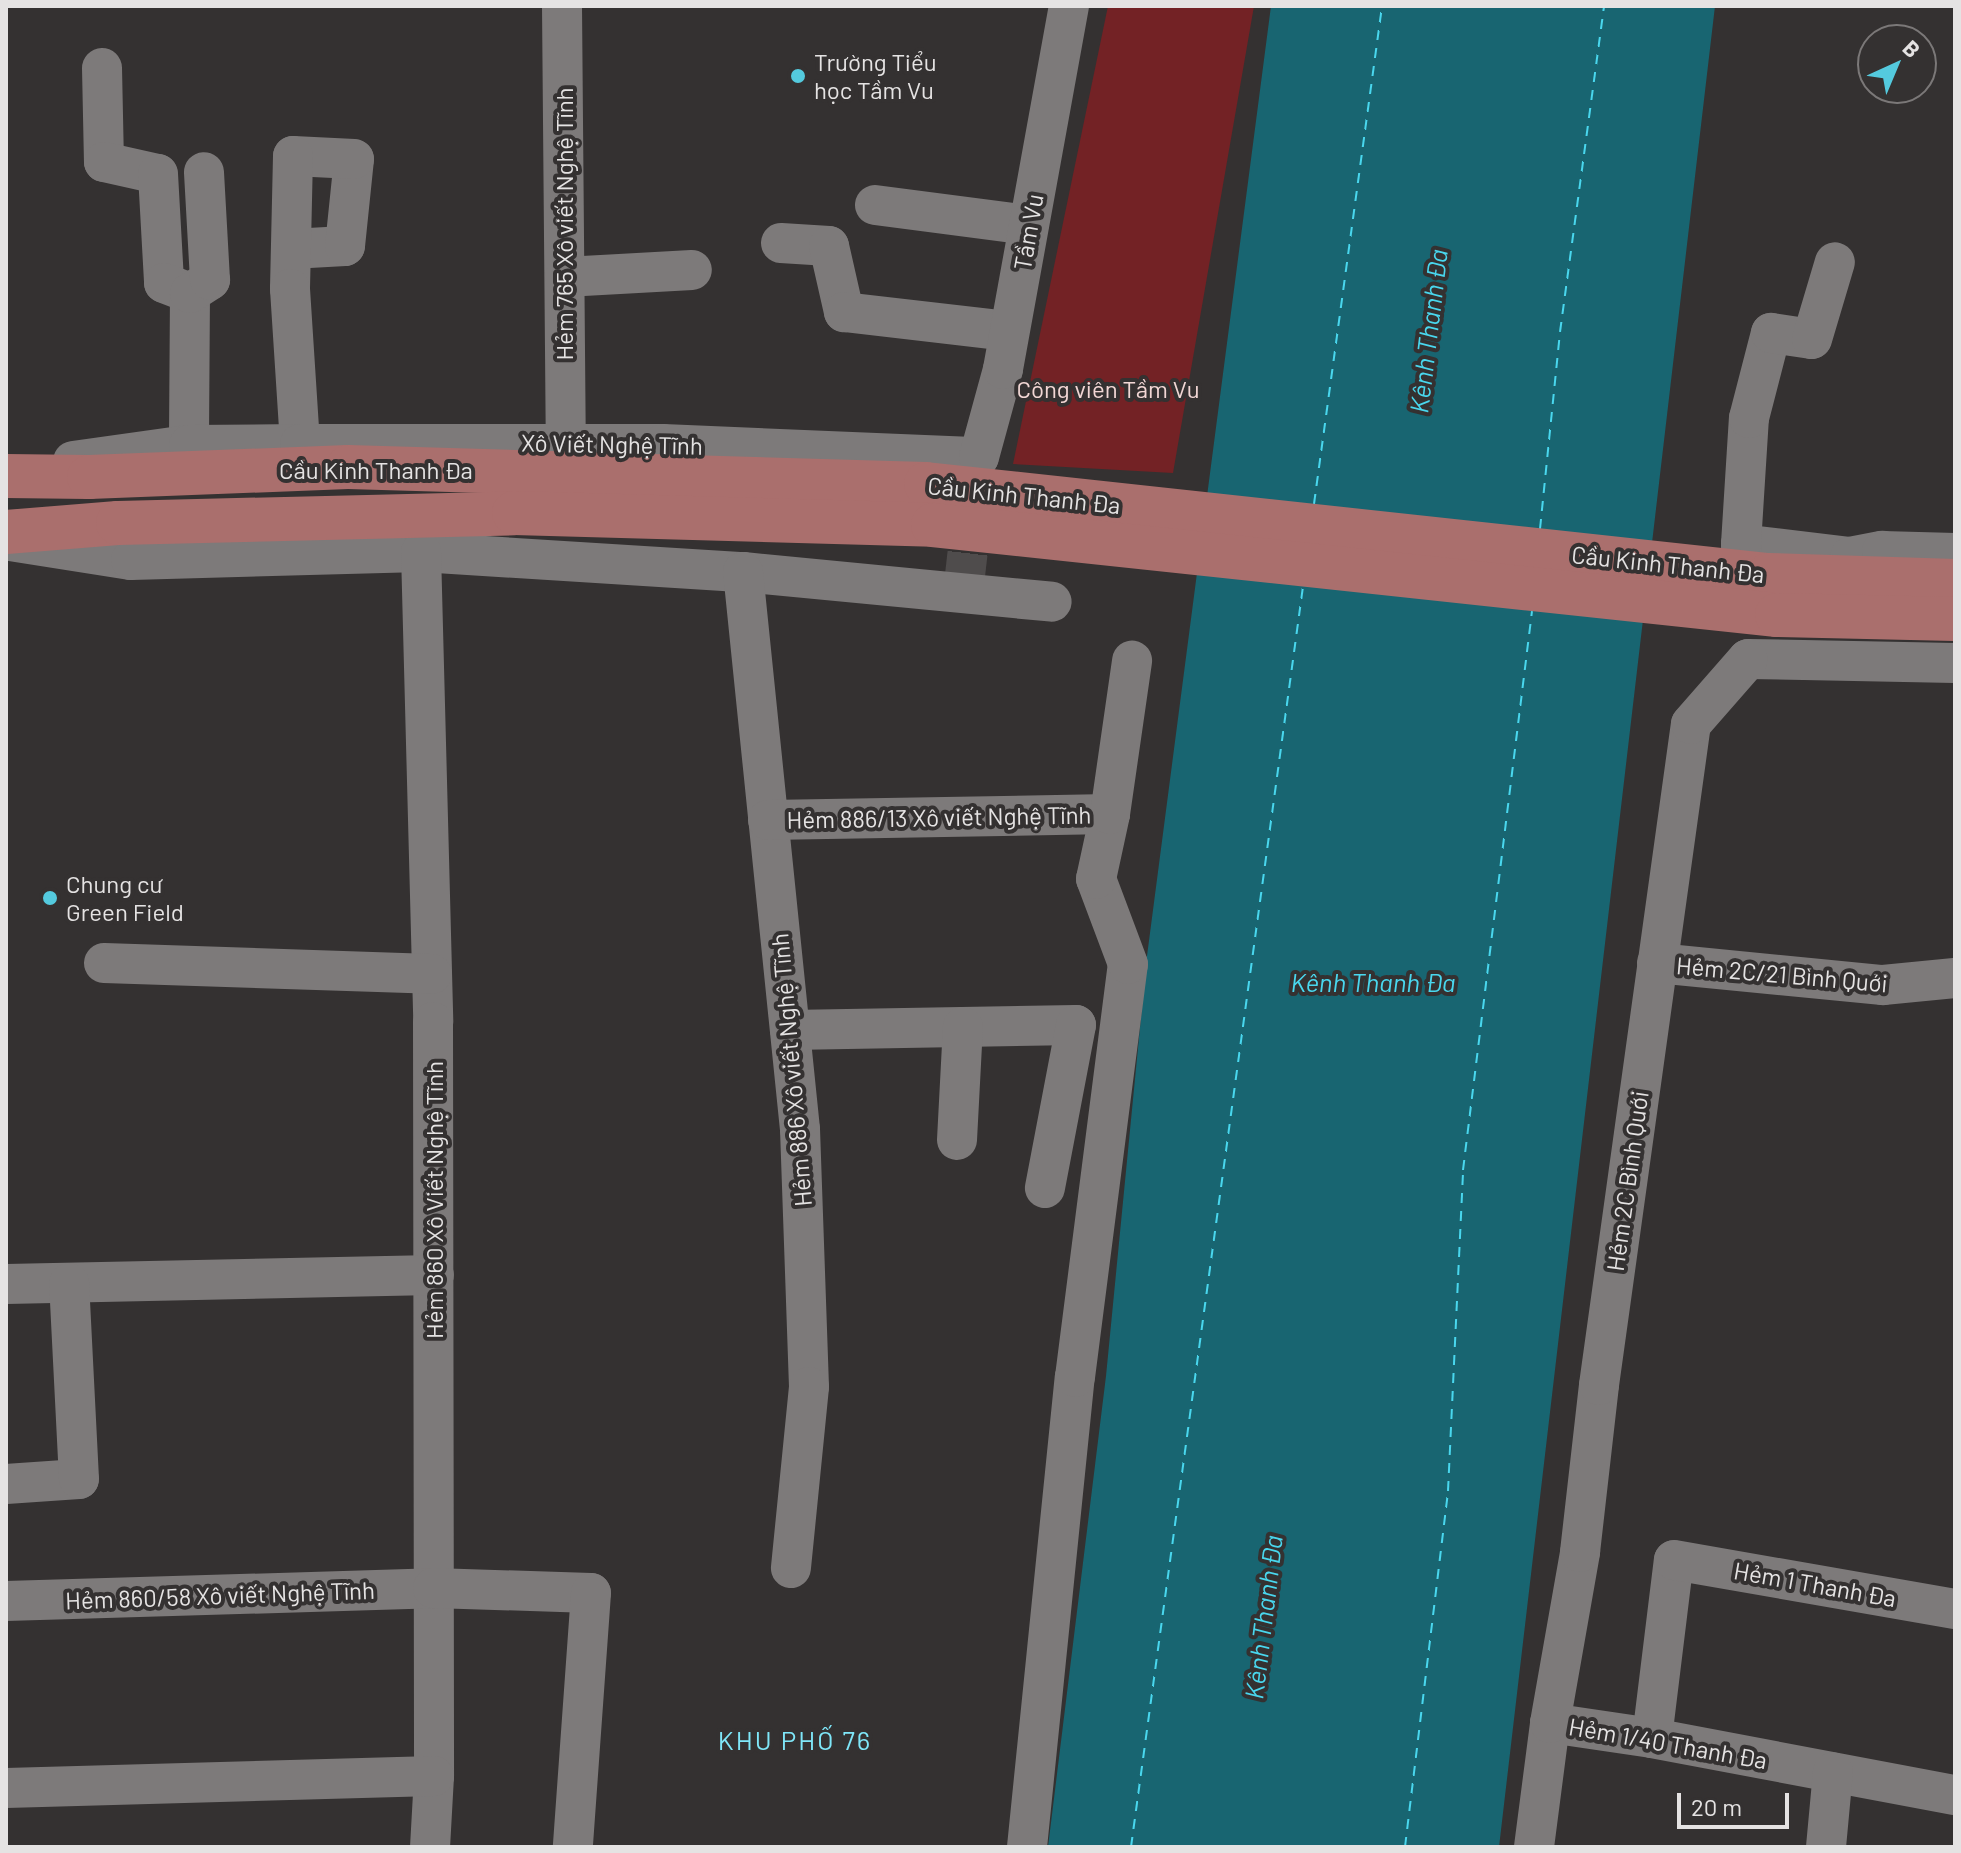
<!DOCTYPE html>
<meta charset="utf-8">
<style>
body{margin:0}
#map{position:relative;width:1961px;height:1853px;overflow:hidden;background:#343131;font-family:Barlow,sans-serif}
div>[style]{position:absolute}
.green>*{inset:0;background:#732225}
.water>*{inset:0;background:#186571}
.ferry>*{height:2px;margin-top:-1px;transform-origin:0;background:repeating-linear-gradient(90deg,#49d7ee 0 10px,transparent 0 18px)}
.minor-tunnel>*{height:40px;margin-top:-20px;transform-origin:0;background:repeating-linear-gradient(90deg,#4f4c4c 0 40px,transparent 0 60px)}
.minor>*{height:40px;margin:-20px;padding:0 20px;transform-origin:20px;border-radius:20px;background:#7d7a7a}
.major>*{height:44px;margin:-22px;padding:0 22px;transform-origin:22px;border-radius:22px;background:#aa6f6d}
.dots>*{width:22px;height:22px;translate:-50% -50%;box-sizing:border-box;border:4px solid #343131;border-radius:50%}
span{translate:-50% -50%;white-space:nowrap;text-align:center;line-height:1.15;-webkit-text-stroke:8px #343131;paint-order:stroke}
.poi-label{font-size:24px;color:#e5e3e3}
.left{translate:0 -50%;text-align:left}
.street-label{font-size:24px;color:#e5e3e3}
.park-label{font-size:24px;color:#f2d7d5}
.water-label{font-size:26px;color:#49d7ee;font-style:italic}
.neighbourhood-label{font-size:26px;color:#7fe7f9;letter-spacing:2px}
.frame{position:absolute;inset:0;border:8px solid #e5e3e3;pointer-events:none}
.north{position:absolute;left:1857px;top:24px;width:80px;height:80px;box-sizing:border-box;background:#343131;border:2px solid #7b7878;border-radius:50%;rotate:44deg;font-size:22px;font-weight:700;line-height:32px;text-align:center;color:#e5e3e3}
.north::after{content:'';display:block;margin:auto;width:28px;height:36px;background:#54cade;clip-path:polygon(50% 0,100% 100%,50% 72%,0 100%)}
.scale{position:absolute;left:1677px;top:1793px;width:112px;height:36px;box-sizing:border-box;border:4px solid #e5e3e3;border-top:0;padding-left:10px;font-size:24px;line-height:28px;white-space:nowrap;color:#e5e3e3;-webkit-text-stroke:6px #343131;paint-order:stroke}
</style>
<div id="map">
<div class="green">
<div style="clip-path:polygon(1108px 6px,1254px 6px,1173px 473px,1013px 464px)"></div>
</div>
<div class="water">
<div style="clip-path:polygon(1271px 6px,1715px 6px,1499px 1847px,1048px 1847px,1106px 1376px,1147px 956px)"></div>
</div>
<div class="ferry">
<div style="left:1314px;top:504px;width:503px;rotate:-82.22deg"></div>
<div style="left:1540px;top:529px;width:198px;rotate:-84.2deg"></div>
<div style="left:1560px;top:332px;width:329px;rotate:-82.3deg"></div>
<div style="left:1131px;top:1847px;width:1273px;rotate:-82.23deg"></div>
<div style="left:1405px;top:1847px;width:359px;rotate:-83.1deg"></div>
<div style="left:1448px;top:1491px;width:321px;rotate:-87.3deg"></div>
<div style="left:1463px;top:1170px;width:563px;rotate:-82.96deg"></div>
</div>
<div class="minor-tunnel">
<div style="left:963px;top:593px;width:97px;rotate:-83.5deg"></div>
</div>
<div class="minor">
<div style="left:562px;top:6px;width:437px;rotate:89.5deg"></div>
<div style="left:102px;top:68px;width:94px;rotate:88.8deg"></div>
<div style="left:104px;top:162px;width:55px;rotate:12.5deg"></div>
<div style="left:158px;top:174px;width:109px;rotate:86.8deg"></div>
<div style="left:164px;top:283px;width:28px;rotate:21deg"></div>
<div style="left:190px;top:293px;width:152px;rotate:90.4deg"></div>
<div style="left:875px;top:205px;width:155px;rotate:7.4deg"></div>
<div style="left:781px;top:243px;width:48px;rotate:3.6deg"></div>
<div style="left:829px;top:246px;width:68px;rotate:77.2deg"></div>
<div style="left:844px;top:312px;width:166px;rotate:6.6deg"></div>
<div style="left:291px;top:249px;width:54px;rotate:-3.2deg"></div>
<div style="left:345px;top:246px;width:87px;rotate:-84.1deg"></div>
<div style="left:354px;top:159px;width:61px;rotate:-177.2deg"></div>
<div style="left:293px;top:156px;width:133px;rotate:91.3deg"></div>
<div style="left:290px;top:289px;width:155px;rotate:86.3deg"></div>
<div style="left:565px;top:277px;width:127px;rotate:-3.2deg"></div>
<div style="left:190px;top:293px;width:24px;rotate:-33deg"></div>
<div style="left:210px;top:280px;width:108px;rotate:-93.2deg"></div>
<div style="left:73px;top:461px;width:117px;rotate:-7.9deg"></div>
<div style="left:189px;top:445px;width:111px;rotate:-0.5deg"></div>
<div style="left:300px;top:444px;width:363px"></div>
<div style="left:663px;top:444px;width:316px;rotate:2.4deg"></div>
<div style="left:979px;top:457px;width:91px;rotate:-74.7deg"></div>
<div style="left:1003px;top:369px;width:369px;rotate:-79.7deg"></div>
<div style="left:10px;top:541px;width:122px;rotate:8.9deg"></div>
<div style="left:131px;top:560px;width:290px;rotate:-1.6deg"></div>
<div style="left:421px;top:552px;width:323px;rotate:3.6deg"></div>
<div style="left:743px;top:572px;width:310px;rotate:5.5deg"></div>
<div style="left:1741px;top:544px;width:110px;rotate:6.8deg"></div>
<div style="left:1850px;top:557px;width:33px;rotate:-11deg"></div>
<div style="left:1882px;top:551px;width:73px;rotate:1.6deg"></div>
<div style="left:421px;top:552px;width:470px;rotate:88.5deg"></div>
<div style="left:433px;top:1022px;width:754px;rotate:89.92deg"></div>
<div style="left:434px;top:1776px;width:71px;rotate:93.2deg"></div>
<div style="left:743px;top:572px;width:560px;rotate:84.16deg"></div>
<div style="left:800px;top:1129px;width:258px;rotate:88deg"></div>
<div style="left:809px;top:1387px;width:182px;rotate:95.7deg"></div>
<div style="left:1745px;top:604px;width:60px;rotate:-93.8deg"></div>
<div style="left:1741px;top:544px;width:126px;rotate:-86.4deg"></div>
<div style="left:1749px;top:418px;width:88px;rotate:-75.5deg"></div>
<div style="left:1771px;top:333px;width:41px;rotate:8.3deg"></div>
<div style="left:1812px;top:339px;width:80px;rotate:-73.4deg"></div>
<div style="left:1748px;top:659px;width:207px;rotate:1.1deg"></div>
<div style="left:768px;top:820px;width:342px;rotate:-1deg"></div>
<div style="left:104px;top:963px;width:328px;rotate:1.9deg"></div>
<div style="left:1657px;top:963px;width:227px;rotate:5.6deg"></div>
<div style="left:1883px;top:985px;width:72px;rotate:-5.6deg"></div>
<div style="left:790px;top:1030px;width:286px;rotate:-1deg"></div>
<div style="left:1076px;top:1025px;width:166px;rotate:100.8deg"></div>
<div style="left:957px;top:1140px;width:113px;rotate:-87deg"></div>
<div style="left:6px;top:1284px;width:428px;rotate:-1.2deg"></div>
<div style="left:6px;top:1484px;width:73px;rotate:-3.9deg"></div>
<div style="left:79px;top:1479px;width:196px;rotate:-92.9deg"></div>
<div style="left:6px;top:1601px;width:427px;rotate:-1.7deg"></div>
<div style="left:433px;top:1588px;width:158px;rotate:1.8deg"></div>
<div style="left:591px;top:1593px;width:255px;rotate:94.1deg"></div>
<div style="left:1550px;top:1723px;width:103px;rotate:8.4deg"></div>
<div style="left:1652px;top:1738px;width:308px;rotate:10.7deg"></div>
<div style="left:1652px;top:1738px;width:179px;rotate:-83deg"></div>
<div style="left:1674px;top:1560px;width:285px;rotate:9.9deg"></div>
<div style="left:6px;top:1788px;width:428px;rotate:-1.6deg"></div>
<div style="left:1027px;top:1847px;width:472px;rotate:-84.2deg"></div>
<div style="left:1075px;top:1377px;width:416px;rotate:-82.7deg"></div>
<div style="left:1128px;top:964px;width:91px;rotate:-110.6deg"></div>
<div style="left:1096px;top:879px;width:66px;rotate:-77.8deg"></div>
<div style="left:1110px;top:814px;width:155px;rotate:-81.8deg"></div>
<div style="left:1534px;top:1847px;width:125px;rotate:-82.6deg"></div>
<div style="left:1550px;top:1723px;width:174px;rotate:-80deg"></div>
<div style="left:1580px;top:1552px;width:168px;rotate:-83.5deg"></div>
<div style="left:1599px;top:1385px;width:667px;rotate:-82.08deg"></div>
<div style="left:1691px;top:724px;width:86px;rotate:-48.8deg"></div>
<div style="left:1826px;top:1847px;width:75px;rotate:-84.7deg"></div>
</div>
<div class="major">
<div style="left:6px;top:476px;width:83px;rotate:0.7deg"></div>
<div style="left:89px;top:477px;width:259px;rotate:-2.2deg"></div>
<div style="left:348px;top:467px;width:578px;rotate:1.68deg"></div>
<div style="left:926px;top:484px;width:847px;rotate:6.17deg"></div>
<div style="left:1768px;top:575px;width:187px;rotate:1.8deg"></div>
<div style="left:6px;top:532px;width:112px;rotate:-4.6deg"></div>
<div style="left:118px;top:523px;width:396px;rotate:-1.4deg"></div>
<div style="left:514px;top:513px;width:419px;rotate:1.6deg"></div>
<div style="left:933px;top:525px;width:849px;rotate:6.09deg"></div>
<div style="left:1777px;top:615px;width:178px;rotate:1.3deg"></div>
</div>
<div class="dots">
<div style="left:798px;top:76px;background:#54cade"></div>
<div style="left:50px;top:898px;background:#54cade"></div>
</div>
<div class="poi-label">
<span class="left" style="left:814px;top:76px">Trường Tiểu<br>học Tầm Vu</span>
<span class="left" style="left:66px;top:898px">Chung cư<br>Green Field</span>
</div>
<div class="street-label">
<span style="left:564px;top:224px;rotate:-90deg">Hẻm 765 Xô viết Nghệ Tĩnh</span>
<span style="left:1028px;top:232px;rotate:-80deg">Tầm Vu</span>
<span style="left:612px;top:444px;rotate:1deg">Xô Viết Nghệ Tĩnh</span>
<span style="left:376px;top:470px">Cầu Kinh Thanh Đa</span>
<span style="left:1024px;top:495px;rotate:6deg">Cầu Kinh Thanh Đa</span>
<span style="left:1668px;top:564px;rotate:6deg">Cầu Kinh Thanh Đa</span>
<span style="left:939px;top:817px;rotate:-1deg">Hẻm 886/13 Xô viết Nghệ Tĩnh</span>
<span style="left:1782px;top:974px;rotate:5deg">Hẻm 2C/21 Bình Quới</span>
<span style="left:791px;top:1070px;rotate:-95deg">Hẻm 886 Xô viết Nghệ Tĩnh</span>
<span style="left:1627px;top:1181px;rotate:-82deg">Hẻm 2C Bình Quới</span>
<span style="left:434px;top:1200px;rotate:-90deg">Hẻm 860 Xô Viết Nghệ Tĩnh</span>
<span style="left:1815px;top:1584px;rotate:10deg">Hẻm 1 Thanh Đa</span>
<span style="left:220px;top:1595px;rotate:-2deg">Hẻm 860/58 Xô viết Nghệ Tĩnh</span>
<span style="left:1668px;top:1743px;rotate:10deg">Hẻm 1/40 Thanh Đa</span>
</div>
<div class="park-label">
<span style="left:1108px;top:389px">Công viên Tầm Vu</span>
</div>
<div class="water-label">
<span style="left:1428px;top:331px;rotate:-83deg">Kênh Thanh Đa</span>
<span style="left:1373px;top:982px">Kênh Thanh Đa</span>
<span style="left:1263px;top:1617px;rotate:-83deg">Kênh Thanh Đa</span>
</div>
<div class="neighbourhood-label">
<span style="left:795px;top:1740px">KHU PHỐ 76</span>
</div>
<div class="frame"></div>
<div class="north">B</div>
<div class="scale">20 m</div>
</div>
